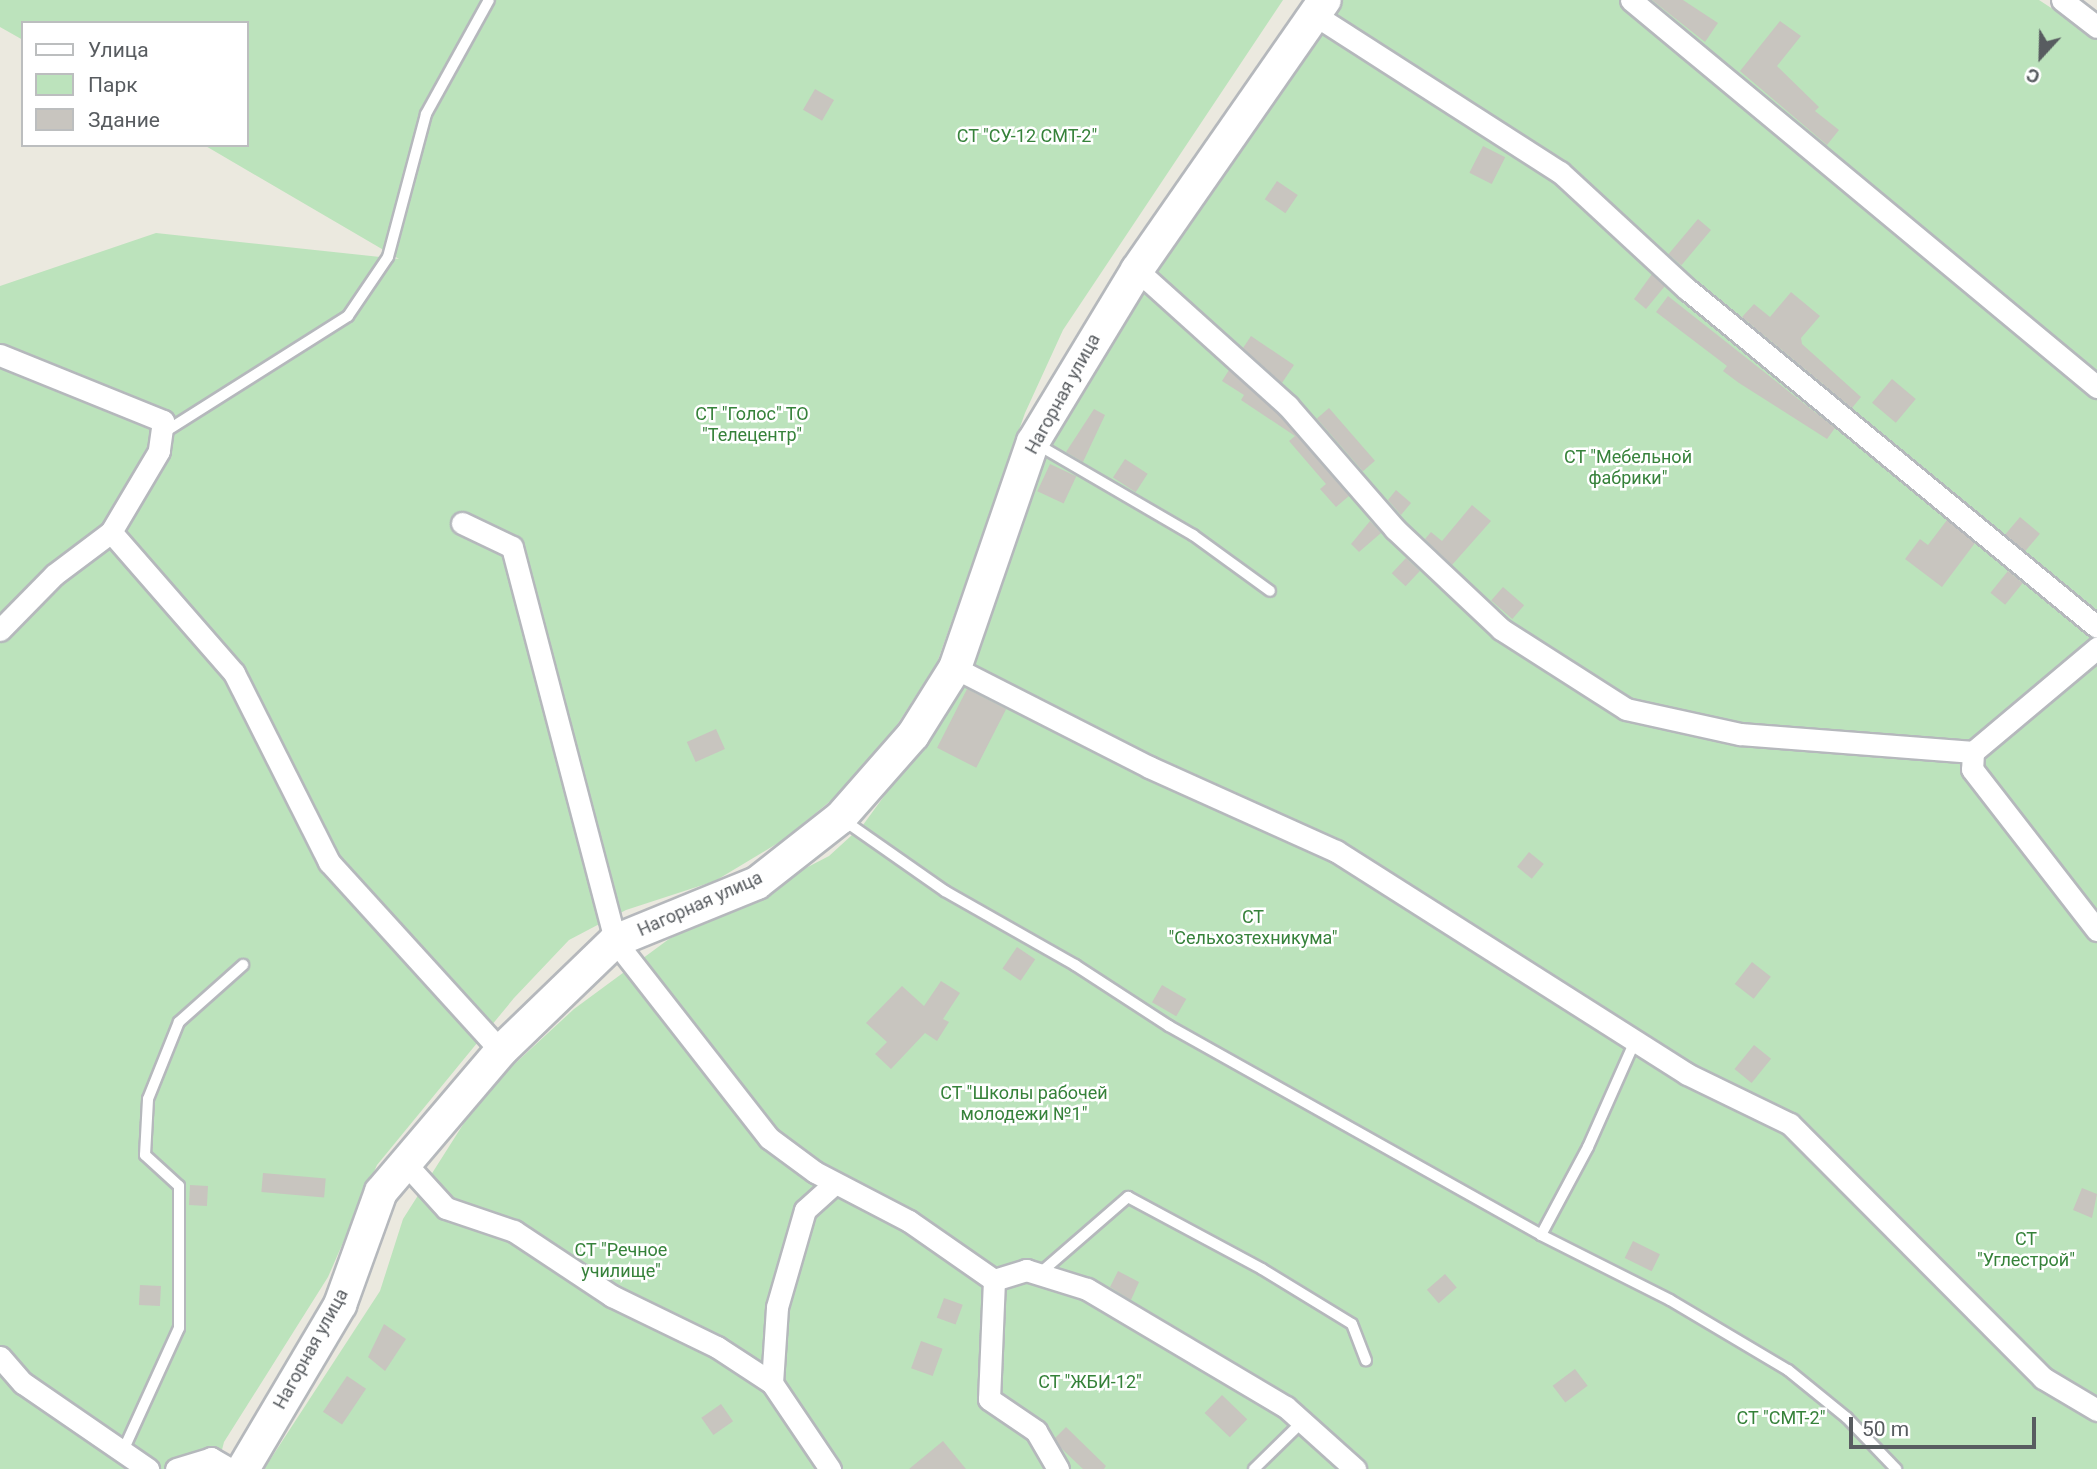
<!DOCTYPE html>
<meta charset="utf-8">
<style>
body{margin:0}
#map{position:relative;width:2097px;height:1469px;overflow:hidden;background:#ebe9df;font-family:Roboto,sans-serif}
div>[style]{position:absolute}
.green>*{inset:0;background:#bce3bc}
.building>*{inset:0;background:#c8c5bf;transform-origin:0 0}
.roads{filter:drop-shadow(2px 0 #b5b8bc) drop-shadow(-2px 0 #b5b8bc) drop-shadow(0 2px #b5b8bc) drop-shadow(0 -2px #b5b8bc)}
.lane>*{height:10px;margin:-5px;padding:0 5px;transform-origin:5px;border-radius:5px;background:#fff}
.street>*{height:21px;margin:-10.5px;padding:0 10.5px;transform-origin:10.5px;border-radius:10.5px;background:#fff}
.secondary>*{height:32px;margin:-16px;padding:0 16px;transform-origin:16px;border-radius:16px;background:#fff}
span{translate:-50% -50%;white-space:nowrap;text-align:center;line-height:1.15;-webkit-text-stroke:5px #fff;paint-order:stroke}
.park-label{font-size:18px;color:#36823a}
.street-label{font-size:18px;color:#585c60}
.legend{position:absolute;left:21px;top:21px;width:228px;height:126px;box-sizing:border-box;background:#fff;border:2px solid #bcbebf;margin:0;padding:9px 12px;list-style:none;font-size:21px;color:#585c60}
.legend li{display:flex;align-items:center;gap:14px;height:35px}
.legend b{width:35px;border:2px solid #bcbebf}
.north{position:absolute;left:2006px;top:21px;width:70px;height:70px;-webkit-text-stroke:5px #fff;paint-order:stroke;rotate:202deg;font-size:19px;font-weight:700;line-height:28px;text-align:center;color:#585c60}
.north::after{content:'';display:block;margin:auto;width:24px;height:32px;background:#585c60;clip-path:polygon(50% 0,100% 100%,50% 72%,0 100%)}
.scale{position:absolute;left:1849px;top:1417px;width:187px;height:32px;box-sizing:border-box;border:4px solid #585c60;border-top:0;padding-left:9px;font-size:21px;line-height:24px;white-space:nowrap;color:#585c60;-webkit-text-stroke:5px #fff;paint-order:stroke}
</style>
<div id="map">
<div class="green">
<div style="clip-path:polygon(0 0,1283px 0,1063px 330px,1025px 413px,937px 663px,868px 770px,783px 840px,715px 881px,626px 910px,569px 940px,514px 998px,377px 1165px,328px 1277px,224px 1442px,217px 1469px,0 1469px,0 286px,156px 233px,399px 259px,204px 145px,247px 145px,247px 23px,23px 23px,23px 40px,0 27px)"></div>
<div style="clip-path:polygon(1338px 0,2039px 0,2097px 38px,2097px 1469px,264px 1469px,380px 1291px,403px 1219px,483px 1093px,574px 1009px,669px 939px,829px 856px,863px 825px,936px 725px,975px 664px,1058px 422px,1133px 303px,1319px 37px)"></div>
</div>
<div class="building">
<div style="clip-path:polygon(1652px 0,1683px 0,1718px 23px,1705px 42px)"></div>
<div style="clip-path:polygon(1780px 21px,1801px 36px,1777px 66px,1819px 107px,1815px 111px,1839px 130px,1827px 145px,1740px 71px)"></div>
<div style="left:815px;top:89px;width:22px;height:24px;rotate:30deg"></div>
<div style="left:1483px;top:146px;width:25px;height:30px;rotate:27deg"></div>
<div style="left:1277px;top:181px;width:25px;height:22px;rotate:34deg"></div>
<div style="left:1698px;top:219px;width:17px;height:46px;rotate:40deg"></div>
<div style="clip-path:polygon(1652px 274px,1665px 286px,1646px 309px,1634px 299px)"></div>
<div style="clip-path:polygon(1791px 292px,1820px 316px,1801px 338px,1802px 344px,1861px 397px,1852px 408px,1742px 317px,1754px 304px,1770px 317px)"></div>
<div style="clip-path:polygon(1668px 296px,1835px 428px,1827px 439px,1739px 383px,1723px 371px,1727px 366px,1656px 312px)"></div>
<div style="clip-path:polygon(1251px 336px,1294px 365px,1282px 383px,1243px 348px)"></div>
<div style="clip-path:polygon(1229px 370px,1279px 415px,1349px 496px,1336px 507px,1320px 489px,1326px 484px,1289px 441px,1295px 436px,1241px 400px,1244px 395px,1222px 381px)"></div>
<div style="left:1892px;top:379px;width:31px;height:31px;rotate:40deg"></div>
<div style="left:1329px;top:408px;width:70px;height:16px;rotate:49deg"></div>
<div style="clip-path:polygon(1094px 409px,1105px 415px,1083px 462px,1066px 452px)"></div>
<div style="left:1125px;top:459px;width:27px;height:22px;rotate:33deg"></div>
<div style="left:1050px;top:464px;width:29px;height:30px;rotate:25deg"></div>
<div style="clip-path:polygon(1396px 490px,1411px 503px,1401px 515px,1388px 500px)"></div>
<div style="clip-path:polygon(1472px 505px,1491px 521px,1452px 565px,1425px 539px,1431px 532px,1442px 541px)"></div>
<div style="left:2020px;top:517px;width:26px;height:23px;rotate:40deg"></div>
<div style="clip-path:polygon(1947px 520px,1975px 543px,1942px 587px,1905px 559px,1920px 539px,1928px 545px)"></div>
<div style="clip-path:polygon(1370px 521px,1381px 533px,1359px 552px,1351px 544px)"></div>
<div style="left:1406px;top:558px;width:19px;height:21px;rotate:43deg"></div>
<div style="left:2008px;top:571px;width:19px;height:28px;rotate:39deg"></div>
<div style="left:1503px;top:587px;width:28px;height:18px;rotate:41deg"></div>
<div style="left:967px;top:689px;width:44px;height:66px;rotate:27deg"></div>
<div style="left:716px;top:729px;width:22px;height:32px;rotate:66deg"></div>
<div style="left:1529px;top:852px;width:19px;height:19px;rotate:39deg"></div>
<div style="left:1017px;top:947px;width:22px;height:26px;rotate:34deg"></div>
<div style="left:1752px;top:962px;width:24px;height:28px;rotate:38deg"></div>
<div style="clip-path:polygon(941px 981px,960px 993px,943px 1019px,949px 1022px,937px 1041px,925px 1033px,891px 1069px,875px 1054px,887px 1042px,866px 1023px,902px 986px,924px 1006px)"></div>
<div style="left:1162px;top:985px;width:28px;height:20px;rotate:30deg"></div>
<div style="left:1754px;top:1045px;width:22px;height:31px;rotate:39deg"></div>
<div style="left:263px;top:1173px;width:63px;height:19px;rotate:5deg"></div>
<div style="left:190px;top:1185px;width:18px;height:20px;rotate:3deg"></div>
<div style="clip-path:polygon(2082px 1188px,2097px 1194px,2092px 1218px,2073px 1210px)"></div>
<div style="left:1633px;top:1241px;width:30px;height:19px;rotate:26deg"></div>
<div style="clip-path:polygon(1118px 1271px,1139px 1282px,1131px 1300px,1110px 1287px)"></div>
<div style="left:1445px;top:1274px;width:18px;height:24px;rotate:49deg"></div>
<div style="left:140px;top:1285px;width:21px;height:20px;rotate:3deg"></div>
<div style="left:944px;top:1298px;width:20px;height:21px;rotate:20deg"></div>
<div style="clip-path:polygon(384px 1324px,406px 1339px,385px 1371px,368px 1357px)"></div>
<div style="left:921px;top:1341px;width:23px;height:29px;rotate:20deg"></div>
<div style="left:1575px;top:1369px;width:21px;height:28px;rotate:53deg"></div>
<div style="left:347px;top:1376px;width:23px;height:43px;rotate:34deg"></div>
<div style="left:1222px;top:1395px;width:35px;height:25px;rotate:44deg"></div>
<div style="left:721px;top:1404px;width:21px;height:24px;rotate:55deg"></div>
<div style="clip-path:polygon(1066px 1427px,1106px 1466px,1104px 1469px,1083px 1469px,1061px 1448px,1055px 1438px)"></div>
<div style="clip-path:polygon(943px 1441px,966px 1469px,909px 1469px)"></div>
</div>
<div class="roads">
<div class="lane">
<div style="left:163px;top:433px;width:219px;rotate:-32.3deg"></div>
<div style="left:348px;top:316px;width:71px;rotate:-55.9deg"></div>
<div style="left:388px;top:257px;width:148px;rotate:-75.1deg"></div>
<div style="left:426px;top:114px;width:130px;rotate:-61.1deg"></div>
<div style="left:1035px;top:443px;width:183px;rotate:30.2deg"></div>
<div style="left:1193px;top:535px;width:95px;rotate:36deg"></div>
<div style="left:842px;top:819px;width:126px;rotate:35deg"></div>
<div style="left:945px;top:891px;width:150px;rotate:29.6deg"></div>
<div style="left:1075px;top:965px;width:112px;rotate:33deg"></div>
<div style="left:1169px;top:1026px;width:427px;rotate:29.3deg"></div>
<div style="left:1541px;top:1235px;width:144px;rotate:26.7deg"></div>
<div style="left:1670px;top:1300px;width:137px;rotate:30.7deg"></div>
<div style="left:1788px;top:1370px;width:76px;rotate:39.1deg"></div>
<div style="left:1847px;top:1418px;width:71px;rotate:46.1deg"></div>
<div style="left:1541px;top:1235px;width:100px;rotate:-61.9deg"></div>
<div style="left:1588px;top:1147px;width:116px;rotate:-66.1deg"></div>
<div style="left:1039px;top:1274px;width:118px;rotate:-40.9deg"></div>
<div style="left:1128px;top:1197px;width:152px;rotate:28.2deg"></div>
<div style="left:1262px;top:1269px;width:105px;rotate:31.4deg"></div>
<div style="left:1352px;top:1324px;width:39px;rotate:69deg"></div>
<div style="left:122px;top:1453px;width:137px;rotate:-65.5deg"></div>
<div style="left:179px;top:1328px;width:142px;rotate:-90deg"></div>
<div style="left:179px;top:1186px;width:46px;rotate:-137.6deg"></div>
<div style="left:145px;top:1155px;width:56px;rotate:-86.9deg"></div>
<div style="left:148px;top:1099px;width:83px;rotate:-68.1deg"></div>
<div style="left:179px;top:1022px;width:86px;rotate:-41.7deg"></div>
<div style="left:1254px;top:1469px;width:67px;rotate:-44.4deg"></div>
</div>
<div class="street">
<div style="left:1631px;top:0;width:606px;rotate:39.71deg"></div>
<div style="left:2062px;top:0;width:44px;rotate:37.6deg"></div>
<div style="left:1315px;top:15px;width:291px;rotate:32.7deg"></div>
<div style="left:1560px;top:172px;width:173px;rotate:42.7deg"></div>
<div style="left:1687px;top:289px;width:531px;rotate:39.5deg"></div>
<div style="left:1137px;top:270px;width:203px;rotate:42deg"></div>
<div style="left:1288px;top:406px;width:163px;rotate:49deg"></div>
<div style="left:1395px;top:529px;width:146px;rotate:43.3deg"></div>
<div style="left:1501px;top:629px;width:148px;rotate:32.6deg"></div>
<div style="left:1626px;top:709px;width:117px;rotate:12.4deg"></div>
<div style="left:1740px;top:734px;width:234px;rotate:4.4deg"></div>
<div style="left:1973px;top:752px;width:162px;rotate:-40deg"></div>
<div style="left:0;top:355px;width:176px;rotate:22deg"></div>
<div style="left:163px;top:421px;width:30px;rotate:98deg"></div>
<div style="left:159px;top:451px;width:94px;rotate:120.7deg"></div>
<div style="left:111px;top:532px;width:71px;rotate:143deg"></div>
<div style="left:54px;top:575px;width:77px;rotate:134.5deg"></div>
<div style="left:462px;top:523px;width:55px;rotate:25.6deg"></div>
<div style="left:512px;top:547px;width:407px;rotate:75.3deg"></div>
<div style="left:615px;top:941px;width:250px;rotate:52deg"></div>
<div style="left:769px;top:1138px;width:57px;rotate:36.5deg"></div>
<div style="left:815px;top:1172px;width:106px;rotate:27.5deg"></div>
<div style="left:909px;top:1221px;width:103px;rotate:34.8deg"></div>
<div style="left:994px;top:1280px;width:119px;rotate:92.4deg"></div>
<div style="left:989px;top:1399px;width:57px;rotate:34.2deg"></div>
<div style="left:1036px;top:1431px;width:44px;rotate:59.9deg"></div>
<div style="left:111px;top:532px;width:187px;rotate:48.9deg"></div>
<div style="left:234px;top:673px;width:212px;rotate:63.3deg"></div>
<div style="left:329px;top:862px;width:256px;rotate:47.7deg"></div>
<div style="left:955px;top:668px;width:218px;rotate:27deg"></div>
<div style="left:1149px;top:767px;width:205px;rotate:24.2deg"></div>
<div style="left:1336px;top:851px;width:416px;rotate:32.4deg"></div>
<div style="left:1687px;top:1074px;width:114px;rotate:25.9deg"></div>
<div style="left:1790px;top:1124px;width:359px;rotate:45.1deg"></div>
<div style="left:2043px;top:1378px;width:63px;rotate:30.7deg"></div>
<div style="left:1973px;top:752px;width:17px;rotate:93deg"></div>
<div style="left:1972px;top:769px;width:204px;rotate:52.2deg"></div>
<div style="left:405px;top:1163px;width:61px;rotate:47.7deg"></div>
<div style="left:446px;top:1208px;width:72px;rotate:18.7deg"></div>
<div style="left:514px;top:1231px;width:118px;rotate:33.6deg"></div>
<div style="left:612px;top:1296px;width:117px;rotate:25.9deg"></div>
<div style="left:717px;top:1347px;width:66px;rotate:33.2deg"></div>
<div style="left:994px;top:1280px;width:34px;rotate:-17deg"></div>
<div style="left:1026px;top:1270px;width:64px;rotate:17.3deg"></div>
<div style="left:1087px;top:1289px;width:231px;rotate:30.7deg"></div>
<div style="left:1286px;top:1407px;width:93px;rotate:41.9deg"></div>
<div style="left:0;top:1357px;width:35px;rotate:49deg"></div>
<div style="left:23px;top:1383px;width:152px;rotate:34.5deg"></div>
<div style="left:176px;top:1469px;width:37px;rotate:-17deg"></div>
<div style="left:211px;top:1458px;width:22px;rotate:30deg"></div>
<div style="left:830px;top:1469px;width:104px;rotate:-124deg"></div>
<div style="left:772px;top:1383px;width:76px;rotate:-86.2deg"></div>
<div style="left:777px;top:1307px;width:101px;rotate:-73.9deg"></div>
<div style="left:805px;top:1210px;width:40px;rotate:-42deg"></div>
</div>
<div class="secondary">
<div style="left:243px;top:1469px;width:191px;rotate:-59.4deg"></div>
<div style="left:340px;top:1305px;width:120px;rotate:-70.1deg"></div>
<div style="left:381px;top:1192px;width:185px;rotate:-49.6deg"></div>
<div style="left:501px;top:1051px;width:158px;rotate:-44deg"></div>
<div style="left:615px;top:941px;width:153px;rotate:-22.2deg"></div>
<div style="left:757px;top:883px;width:105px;rotate:-38.1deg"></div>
<div style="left:840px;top:818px;width:111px;rotate:-48.7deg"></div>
<div style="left:913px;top:735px;width:79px;rotate:-57.9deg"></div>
<div style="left:955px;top:668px;width:239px;rotate:-71deg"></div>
<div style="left:1033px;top:442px;width:201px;rotate:-58.8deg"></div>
<div style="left:1137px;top:270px;width:329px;rotate:-55.2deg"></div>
</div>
</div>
<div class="park-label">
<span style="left:1027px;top:136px">СТ "СУ-12 СМТ-2"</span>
<span style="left:752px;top:425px">СТ "Голос" ТО<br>"Телецентр"</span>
<span style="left:1628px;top:468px">СТ "Мебельной<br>фабрики"</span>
<span style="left:1253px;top:928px">СТ<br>"Сельхозтехникума"</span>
<span style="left:1024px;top:1104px">СТ "Школы рабочей<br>молодежи №1"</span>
<span style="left:2026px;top:1250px">СТ<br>"Углестрой"</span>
<span style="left:621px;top:1261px">СТ "Речное<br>училище"</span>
<span style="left:1090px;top:1382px">СТ "ЖБИ-12"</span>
<span style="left:1781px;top:1418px">СТ "СМТ-2"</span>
</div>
<div class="street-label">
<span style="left:1063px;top:394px;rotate:-61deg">Нагорная улица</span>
<span style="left:700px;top:904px;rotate:-24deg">Нагорная улица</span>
<span style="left:311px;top:1349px;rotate:-61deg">Нагорная улица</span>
</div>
<ul class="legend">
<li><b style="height:9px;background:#fff"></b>Улица</li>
<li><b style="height:19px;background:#bce3bc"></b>Парк</li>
<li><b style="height:19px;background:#c8c5bf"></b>Здание</li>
</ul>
<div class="north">С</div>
<div class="scale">50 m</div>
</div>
